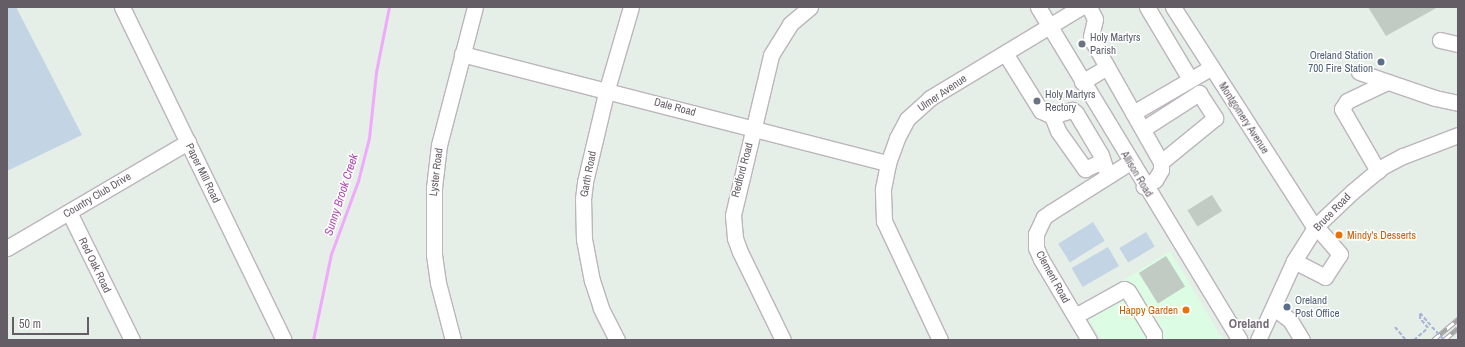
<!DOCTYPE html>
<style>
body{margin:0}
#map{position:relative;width:1465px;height:347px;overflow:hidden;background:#e5eee7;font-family:"Archivo Narrow",sans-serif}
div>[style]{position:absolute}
.commercial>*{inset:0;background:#dcfce3}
.green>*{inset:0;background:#c3d5e5;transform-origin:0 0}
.stream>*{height:3px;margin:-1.5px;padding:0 1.5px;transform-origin:1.5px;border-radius:1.5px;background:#f1a9fb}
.building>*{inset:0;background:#c1cac3;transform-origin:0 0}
.path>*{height:2px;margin-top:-1px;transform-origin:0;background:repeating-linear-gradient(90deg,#a7b4d6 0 4px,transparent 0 6px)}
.roads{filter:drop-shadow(1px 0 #bbb5bb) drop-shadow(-1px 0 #bbb5bb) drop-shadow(0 1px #bbb5bb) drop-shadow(0 -1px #bbb5bb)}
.minor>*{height:15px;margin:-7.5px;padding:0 7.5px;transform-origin:7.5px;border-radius:7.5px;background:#fff}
.rail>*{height:4.5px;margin-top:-2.25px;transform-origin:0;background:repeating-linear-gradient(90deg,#fff 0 9px,#a5a2a5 0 18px);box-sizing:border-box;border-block:1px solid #a5a2a5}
.path-bridge>*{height:2px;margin-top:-1px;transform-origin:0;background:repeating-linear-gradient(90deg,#a7b4d6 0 4px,transparent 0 6px)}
.dots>*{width:11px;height:11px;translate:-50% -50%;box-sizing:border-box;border:2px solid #fff;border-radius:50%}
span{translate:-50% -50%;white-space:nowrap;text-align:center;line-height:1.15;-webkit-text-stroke:3px #fff;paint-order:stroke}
.worship-label{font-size:11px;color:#5b616d}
.left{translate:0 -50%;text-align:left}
.service-label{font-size:11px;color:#4e5e75}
.right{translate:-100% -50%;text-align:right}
.street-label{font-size:11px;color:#655d65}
.food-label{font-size:11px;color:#c56008}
.water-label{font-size:12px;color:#b149b4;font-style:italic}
.quarter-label{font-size:13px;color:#766e77;font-weight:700}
.frame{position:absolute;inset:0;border:8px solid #655d65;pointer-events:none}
.scale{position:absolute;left:12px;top:317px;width:77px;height:18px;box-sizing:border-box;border:2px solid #655d65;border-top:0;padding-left:5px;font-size:12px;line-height:14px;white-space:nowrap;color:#655d65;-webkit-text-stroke:3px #fff;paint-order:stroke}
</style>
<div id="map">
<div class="commercial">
<div style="clip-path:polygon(1170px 251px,1223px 340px,1102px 340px,1081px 307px)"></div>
</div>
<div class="green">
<div style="clip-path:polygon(7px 7px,16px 7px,82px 135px,7px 171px)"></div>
<div style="left:1093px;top:222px;width:22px;height:41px;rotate:58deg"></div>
<div style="left:1146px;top:232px;width:17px;height:31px;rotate:59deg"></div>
<div style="left:1108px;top:247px;width:22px;height:42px;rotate:60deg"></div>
</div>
<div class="stream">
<div style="left:313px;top:340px;width:88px;rotate:-78.2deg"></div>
<div style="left:331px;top:254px;width:78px;rotate:-69.7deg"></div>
<div style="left:358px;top:181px;width:44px;rotate:-75.7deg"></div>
<div style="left:369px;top:138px;width:66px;rotate:-83.9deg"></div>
<div style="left:376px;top:72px;width:66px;rotate:-78.7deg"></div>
</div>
<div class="building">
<div style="clip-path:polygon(1368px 7px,1438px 7px,1386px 36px)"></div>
<div style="left:1212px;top:195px;width:19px;height:29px;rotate:58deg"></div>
<div style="left:1166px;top:256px;width:36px;height:32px;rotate:58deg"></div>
</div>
<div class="path">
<div style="left:1420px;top:313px;width:18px;rotate:49deg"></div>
<div style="left:1395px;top:327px;width:17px;rotate:50deg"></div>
<div style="left:1414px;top:340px;width:18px;rotate:-41deg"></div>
<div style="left:1428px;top:328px;width:13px;rotate:-129deg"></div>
<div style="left:1420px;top:318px;width:6px;rotate:-90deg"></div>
</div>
<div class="roads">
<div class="minor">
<div style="left:122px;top:7px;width:370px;rotate:64.1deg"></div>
<div style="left:1038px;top:7px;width:389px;rotate:58.8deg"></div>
<div style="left:1089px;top:7px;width:13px;rotate:63deg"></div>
<div style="left:1095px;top:19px;width:18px;rotate:103deg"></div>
<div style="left:1091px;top:37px;width:5px;rotate:68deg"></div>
<div style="left:1093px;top:42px;width:138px;rotate:60.5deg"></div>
<div style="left:1161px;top:162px;width:8px;rotate:90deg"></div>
<div style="left:1161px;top:170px;width:12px;rotate:121deg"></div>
<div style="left:1155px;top:180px;width:13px;rotate:151deg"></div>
<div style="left:1147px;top:7px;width:84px;rotate:59.2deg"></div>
<div style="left:1173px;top:7px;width:263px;rotate:57.3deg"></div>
<div style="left:1440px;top:40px;width:18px;rotate:13deg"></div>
<div style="left:1005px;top:53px;width:68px;rotate:58.2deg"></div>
<div style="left:1041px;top:111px;width:12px;rotate:24deg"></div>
<div style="left:1052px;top:116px;width:21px;rotate:-17deg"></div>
<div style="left:1072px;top:110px;width:5px;rotate:37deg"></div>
<div style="left:1076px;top:113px;width:49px;rotate:59.2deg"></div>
<div style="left:1101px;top:155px;width:22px;rotate:72deg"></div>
<div style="left:462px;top:54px;width:440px;rotate:14.4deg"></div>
<div style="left:1359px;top:72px;width:80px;rotate:18.9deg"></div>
<div style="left:1435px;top:98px;width:24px;rotate:12deg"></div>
<div style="left:1082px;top:82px;width:29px;rotate:-31deg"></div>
<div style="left:1133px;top:113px;width:91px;rotate:-30.2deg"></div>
<div style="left:1052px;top:116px;width:16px;rotate:68deg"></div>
<div style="left:1058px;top:131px;width:47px;rotate:54.6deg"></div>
<div style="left:1085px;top:169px;width:19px;rotate:-25deg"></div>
<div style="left:1143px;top:129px;width:67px;rotate:-32.7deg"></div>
<div style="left:1199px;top:93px;width:30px;rotate:57deg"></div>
<div style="left:1215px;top:118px;width:70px;rotate:140.8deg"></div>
<div style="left:1378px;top:171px;width:72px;rotate:-120.1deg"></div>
<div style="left:1342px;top:109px;width:9px;rotate:-58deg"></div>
<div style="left:1347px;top:101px;width:44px;rotate:-25.4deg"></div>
<div style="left:69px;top:212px;width:143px;rotate:63.8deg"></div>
<div style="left:7px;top:248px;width:210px;rotate:-30.4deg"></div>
<div style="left:1294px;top:261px;width:35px;rotate:27deg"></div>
<div style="left:1325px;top:277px;width:27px;rotate:-57deg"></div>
<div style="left:1340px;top:254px;width:37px;rotate:-131deg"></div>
<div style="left:1274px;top:308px;width:20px;rotate:37deg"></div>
<div style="left:1290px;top:320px;width:23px;rotate:59deg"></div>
<div style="left:1075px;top:316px;width:56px;rotate:-28.9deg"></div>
<div style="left:1124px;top:289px;width:4px;rotate:27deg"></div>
<div style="left:1128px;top:291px;width:50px;rotate:58.8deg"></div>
<div style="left:1154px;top:334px;width:6px;rotate:90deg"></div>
<div style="left:453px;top:340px;width:59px;rotate:-104.7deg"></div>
<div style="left:438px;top:283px;width:28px;rotate:-98deg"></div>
<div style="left:434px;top:255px;width:67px;rotate:-90deg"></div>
<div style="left:434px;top:188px;width:43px;rotate:-83.4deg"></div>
<div style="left:439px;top:145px;width:143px;rotate:-75.4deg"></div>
<div style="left:617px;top:340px;width:36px;rotate:-117deg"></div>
<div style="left:601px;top:308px;width:28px;rotate:-108deg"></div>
<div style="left:592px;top:281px;width:43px;rotate:-100.8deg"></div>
<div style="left:584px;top:239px;width:40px;rotate:-91.4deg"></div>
<div style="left:583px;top:199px;width:17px;rotate:-83deg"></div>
<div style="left:585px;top:182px;width:96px;rotate:-76.7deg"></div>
<div style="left:607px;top:89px;width:85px;rotate:-73.7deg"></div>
<div style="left:783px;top:340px;width:98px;rotate:-116deg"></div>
<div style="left:740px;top:252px;width:15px;rotate:-110deg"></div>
<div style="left:735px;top:238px;width:23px;rotate:-95deg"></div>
<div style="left:733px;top:215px;width:164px;rotate:-76.6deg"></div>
<div style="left:771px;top:55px;width:36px;rotate:-58deg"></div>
<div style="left:790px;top:24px;width:26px;rotate:-40deg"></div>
<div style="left:940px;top:340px;width:132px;rotate:-115.2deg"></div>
<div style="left:884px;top:221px;width:32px;rotate:-92deg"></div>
<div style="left:883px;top:189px;width:26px;rotate:-79deg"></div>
<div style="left:888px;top:163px;width:27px;rotate:-70deg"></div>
<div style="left:897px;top:138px;width:21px;rotate:-62deg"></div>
<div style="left:907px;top:119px;width:31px;rotate:-42deg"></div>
<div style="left:930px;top:98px;width:176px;rotate:-31.1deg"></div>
<div style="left:1089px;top:340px;width:94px;rotate:-120.7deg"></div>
<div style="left:1041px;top:259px;width:12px;rotate:-114deg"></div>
<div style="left:1036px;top:248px;width:14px;rotate:-90deg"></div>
<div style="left:1036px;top:234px;width:19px;rotate:-65deg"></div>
<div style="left:1044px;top:217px;width:9px;rotate:-36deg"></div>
<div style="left:1051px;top:212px;width:93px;rotate:-32.3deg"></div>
<div style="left:1258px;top:340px;width:87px;rotate:-65.5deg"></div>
<div style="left:1294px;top:261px;width:41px;rotate:-57.8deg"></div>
<div style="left:1316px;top:226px;width:50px;rotate:-43.4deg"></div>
<div style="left:1352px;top:192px;width:39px;rotate:-40deg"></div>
<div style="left:1382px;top:167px;width:24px;rotate:-28deg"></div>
<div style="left:1403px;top:156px;width:59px;rotate:-20.9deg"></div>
</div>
</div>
<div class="rail">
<div style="left:1433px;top:340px;width:33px;rotate:-40deg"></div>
<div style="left:1444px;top:340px;width:18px;rotate:-41deg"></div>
</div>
<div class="path-bridge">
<div style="left:1432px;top:327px;width:18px;rotate:47deg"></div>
</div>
<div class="dots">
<div style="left:1082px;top:44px;background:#6b7280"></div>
<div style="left:1381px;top:62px;background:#5c6f8a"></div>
<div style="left:1037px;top:101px;background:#6b7280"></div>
<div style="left:1339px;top:235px;background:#e8710a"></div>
<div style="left:1287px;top:307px;background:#5c6f8a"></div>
<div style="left:1186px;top:310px;background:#e8710a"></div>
</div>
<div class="worship-label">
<span class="left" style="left:1090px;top:44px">Holy Martyrs<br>Parish</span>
<span class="left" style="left:1045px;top:101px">Holy Martyrs<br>Rectory</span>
</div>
<div class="service-label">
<span class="right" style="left:1373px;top:62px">Oreland Station<br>700 Fire Station</span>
<span class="left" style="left:1295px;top:307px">Oreland<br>Post Office</span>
</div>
<div class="street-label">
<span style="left:942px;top:93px;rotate:-34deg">Ulmer Avenue</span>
<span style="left:675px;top:107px;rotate:15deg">Dale Road</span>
<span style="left:1244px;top:118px;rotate:57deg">Montgomery Avenue</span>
<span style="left:742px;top:170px;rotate:-75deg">Redford Road</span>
<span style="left:436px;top:172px;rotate:-83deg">Lyster Road</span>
<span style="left:203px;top:173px;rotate:64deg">Paper Mill Road</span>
<span style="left:588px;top:174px;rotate:-79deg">Garth Road</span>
<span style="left:1137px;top:174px;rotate:59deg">Allison Road</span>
<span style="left:97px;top:195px;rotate:-31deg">Country Club Drive</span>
<span style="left:1332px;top:212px;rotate:-46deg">Bruce Road</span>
<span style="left:95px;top:265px;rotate:64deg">Red Oak Road</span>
<span style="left:1053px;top:277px;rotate:61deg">Clement Road</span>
</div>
<div class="food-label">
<span class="left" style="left:1347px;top:235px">Mindy's Desserts</span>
<span class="right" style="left:1178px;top:310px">Happy Garden</span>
</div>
<div class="water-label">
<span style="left:342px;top:195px;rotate:-72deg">Sunny Brook Creek</span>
</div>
<div class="quarter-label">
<span style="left:1249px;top:324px">Oreland</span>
</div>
<div class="frame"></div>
<div class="scale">50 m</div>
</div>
